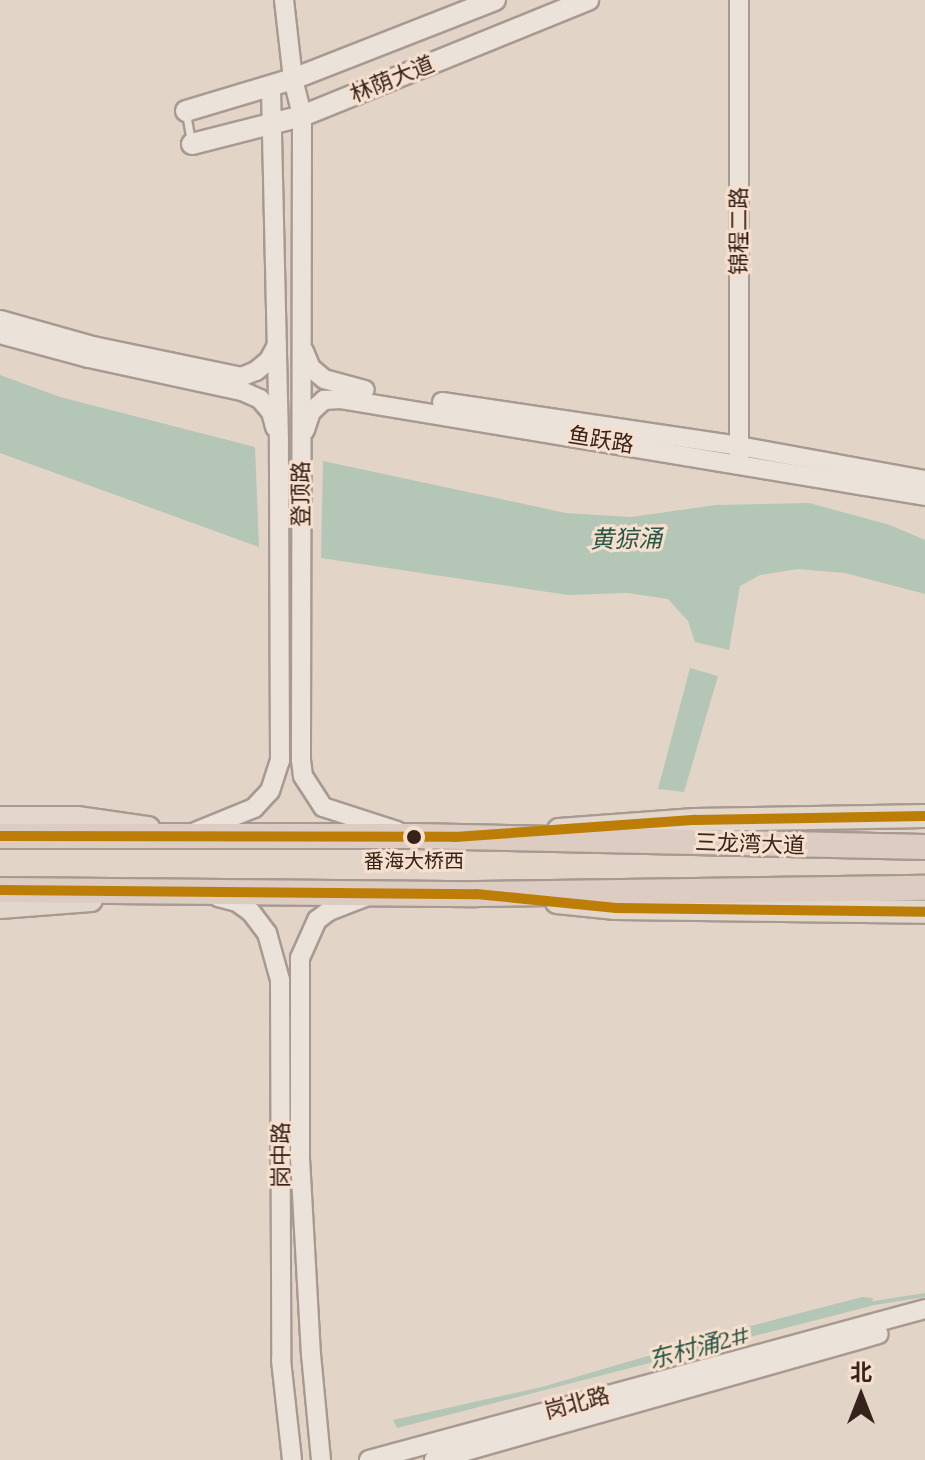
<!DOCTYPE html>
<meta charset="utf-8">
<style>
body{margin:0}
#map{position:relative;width:925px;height:1460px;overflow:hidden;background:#e3d4c8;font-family:Lora,"Noto Sans SC",serif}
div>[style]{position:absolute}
.water>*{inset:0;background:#b4c6b6}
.stream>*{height:4px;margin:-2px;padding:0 2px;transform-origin:2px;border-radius:2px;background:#b4c6b6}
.roads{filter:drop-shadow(2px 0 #a89a92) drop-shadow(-2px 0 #a89a92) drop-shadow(0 2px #a89a92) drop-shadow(0 -2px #a89a92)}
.service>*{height:7px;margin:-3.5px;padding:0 3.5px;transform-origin:3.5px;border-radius:3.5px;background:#ebe2da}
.tertiary>*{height:18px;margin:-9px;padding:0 9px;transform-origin:9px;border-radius:9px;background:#ebe2da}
.secondary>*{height:20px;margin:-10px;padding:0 10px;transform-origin:10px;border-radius:10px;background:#ebe2da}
.primary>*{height:22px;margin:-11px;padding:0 11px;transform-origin:11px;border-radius:11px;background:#e3d6cb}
.trunk>*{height:24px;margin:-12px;padding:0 12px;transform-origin:12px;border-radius:12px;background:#dcccc2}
.bus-1>*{height:10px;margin:-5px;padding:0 5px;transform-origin:5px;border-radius:5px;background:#bd7e08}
.dots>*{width:22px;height:22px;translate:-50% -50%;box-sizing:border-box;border:4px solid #f6dfcc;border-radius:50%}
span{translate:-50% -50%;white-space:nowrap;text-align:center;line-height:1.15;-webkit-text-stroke:6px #f6dfcc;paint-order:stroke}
.bus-label{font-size:20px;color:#36211b}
.street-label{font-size:22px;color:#36211b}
.water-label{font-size:24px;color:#295648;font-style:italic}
.north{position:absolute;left:821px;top:1356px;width:80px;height:80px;-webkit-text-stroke:6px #f6dfcc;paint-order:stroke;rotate:0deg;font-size:22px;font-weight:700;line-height:32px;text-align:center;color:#36211b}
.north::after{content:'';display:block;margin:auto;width:28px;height:36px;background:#36211b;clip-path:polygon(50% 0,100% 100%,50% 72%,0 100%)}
</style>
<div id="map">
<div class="water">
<div style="clip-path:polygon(0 375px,60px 397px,255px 447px,259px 547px,0 453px)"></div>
<div style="clip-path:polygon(323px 461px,566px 513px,631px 517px,716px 505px,809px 503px,890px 525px,925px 540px,925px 594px,845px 573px,798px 569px,760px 575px,740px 586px,729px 650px,695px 642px,688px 621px,668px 599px,627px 593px,568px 595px,321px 558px)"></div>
<div style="clip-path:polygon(690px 668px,718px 676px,684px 792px,658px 789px)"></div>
<div style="clip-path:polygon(862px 1297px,873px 1298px,871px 1306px,397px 1428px,393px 1420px,542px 1387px,743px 1328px)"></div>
</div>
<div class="stream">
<div style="left:868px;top:1304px;width:58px;rotate:-9deg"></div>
</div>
<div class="roads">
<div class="service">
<div style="left:186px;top:113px;width:27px;rotate:80deg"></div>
</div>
<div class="tertiary">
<div style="left:284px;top:0;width:80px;rotate:83.5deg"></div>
<div style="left:293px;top:79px;width:38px;rotate:76deg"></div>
<div style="left:302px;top:116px;width:644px;rotate:90.09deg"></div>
<div style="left:301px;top:760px;width:16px;rotate:83deg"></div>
<div style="left:303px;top:776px;width:37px;rotate:57deg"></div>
<div style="left:323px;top:807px;width:78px;rotate:18deg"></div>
<div style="left:0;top:320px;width:97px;rotate:15.6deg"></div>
<div style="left:93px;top:346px;width:151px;rotate:11.8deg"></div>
<div style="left:241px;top:377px;width:16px;rotate:-22deg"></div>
<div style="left:256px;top:371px;width:17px;rotate:-40deg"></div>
<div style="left:269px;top:360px;width:17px;rotate:-62deg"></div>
<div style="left:0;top:334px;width:92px;rotate:15.1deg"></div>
<div style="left:89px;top:358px;width:157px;rotate:12.2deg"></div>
<div style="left:242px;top:391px;width:20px;rotate:24deg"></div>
<div style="left:260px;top:399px;width:17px;rotate:50deg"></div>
<div style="left:271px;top:412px;width:16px;rotate:75deg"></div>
<div style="left:304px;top:351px;width:18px;rotate:68deg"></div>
<div style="left:311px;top:368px;width:17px;rotate:40deg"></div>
<div style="left:324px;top:379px;width:42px;rotate:15deg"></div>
<div style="left:442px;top:402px;width:300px;rotate:8.4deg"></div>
<div style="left:739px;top:446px;width:189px;rotate:10.4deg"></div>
<div style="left:305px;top:430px;width:19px;rotate:-72deg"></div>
<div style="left:311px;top:412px;width:18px;rotate:-43deg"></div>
<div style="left:324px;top:400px;width:17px;rotate:-3deg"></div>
<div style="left:341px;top:399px;width:592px;rotate:9.43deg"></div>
<div style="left:739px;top:457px;width:457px;rotate:-90deg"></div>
<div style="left:195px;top:832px;width:64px;rotate:-22.1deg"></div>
<div style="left:254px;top:808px;width:23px;rotate:-47deg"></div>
<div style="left:270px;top:791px;width:32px;rotate:-72deg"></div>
<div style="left:280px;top:761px;width:319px;rotate:-90.2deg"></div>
<div style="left:279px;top:442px;width:355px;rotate:-91.3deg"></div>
<div style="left:218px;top:897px;width:20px;rotate:15deg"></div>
<div style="left:237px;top:902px;width:17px;rotate:36deg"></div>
<div style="left:251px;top:912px;width:26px;rotate:53deg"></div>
<div style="left:267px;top:933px;width:49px;rotate:74.5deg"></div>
<div style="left:280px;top:980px;width:380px;rotate:89.8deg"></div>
<div style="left:281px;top:1360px;width:101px;rotate:83.7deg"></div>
<div style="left:321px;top:1460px;width:105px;rotate:-95.4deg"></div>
<div style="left:311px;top:1355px;width:195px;rotate:-93.2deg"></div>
<div style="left:300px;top:1160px;width:202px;rotate:-90deg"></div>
<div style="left:300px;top:958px;width:42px;rotate:-65.9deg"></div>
<div style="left:317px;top:920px;width:15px;rotate:-37deg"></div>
<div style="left:329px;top:911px;width:42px;rotate:-21deg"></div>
<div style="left:369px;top:1460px;width:576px;rotate:-15.19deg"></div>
<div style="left:434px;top:1460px;width:462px;rotate:-15.8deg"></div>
</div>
<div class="secondary">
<div style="left:186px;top:111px;width:112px;rotate:-16.7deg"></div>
<div style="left:293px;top:79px;width:217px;rotate:-21.4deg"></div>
<div style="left:192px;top:144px;width:114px;rotate:-14.3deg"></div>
<div style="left:302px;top:116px;width:309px;rotate:-22.1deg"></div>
</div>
<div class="primary">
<div style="left:0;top:818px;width:77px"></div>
<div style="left:77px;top:818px;width:72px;rotate:8deg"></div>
<div style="left:559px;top:830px;width:136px;rotate:-4.2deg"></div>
<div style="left:695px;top:820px;width:230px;rotate:-1deg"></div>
<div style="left:557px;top:902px;width:59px;rotate:5.8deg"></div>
<div style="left:616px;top:908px;width:309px;rotate:0.7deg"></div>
<div style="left:0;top:907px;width:91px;rotate:-4.4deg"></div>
</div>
<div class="trunk">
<div style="left:0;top:836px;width:415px"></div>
<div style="left:415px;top:836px;width:510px;rotate:1.24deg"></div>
<div style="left:0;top:890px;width:476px;rotate:0.5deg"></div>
<div style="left:476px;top:894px;width:449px;rotate:-0.8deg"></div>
</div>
</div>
<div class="bus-1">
<div style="left:0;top:836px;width:455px;rotate:0.1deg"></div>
<div style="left:455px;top:837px;width:241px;rotate:-4.1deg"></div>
<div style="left:695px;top:820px;width:230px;rotate:-1deg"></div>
<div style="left:0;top:890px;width:476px;rotate:0.5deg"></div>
<div style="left:476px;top:894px;width:141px;rotate:5.7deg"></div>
<div style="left:616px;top:908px;width:309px;rotate:0.7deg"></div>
</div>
<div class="dots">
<div style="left:414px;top:837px;background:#36211b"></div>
</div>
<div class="bus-label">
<span style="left:414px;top:860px">番海大桥西</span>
</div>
<div class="street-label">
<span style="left:392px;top:79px;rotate:-22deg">林荫大道</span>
<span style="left:739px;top:231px;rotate:-90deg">锦程二路</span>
<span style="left:601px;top:440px;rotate:9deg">鱼跃路</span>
<span style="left:301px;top:494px;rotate:-90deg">登顶路</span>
<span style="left:750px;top:844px;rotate:2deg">三龙湾大道</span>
<span style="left:281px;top:1155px;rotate:-90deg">岗中路</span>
<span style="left:577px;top:1403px;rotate:-15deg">岗北路</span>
</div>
<div class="water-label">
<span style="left:626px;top:539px;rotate:-1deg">黄猄涌</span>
<span style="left:699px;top:1347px;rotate:-15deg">东村涌2#</span>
</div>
<div class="north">北</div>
</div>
